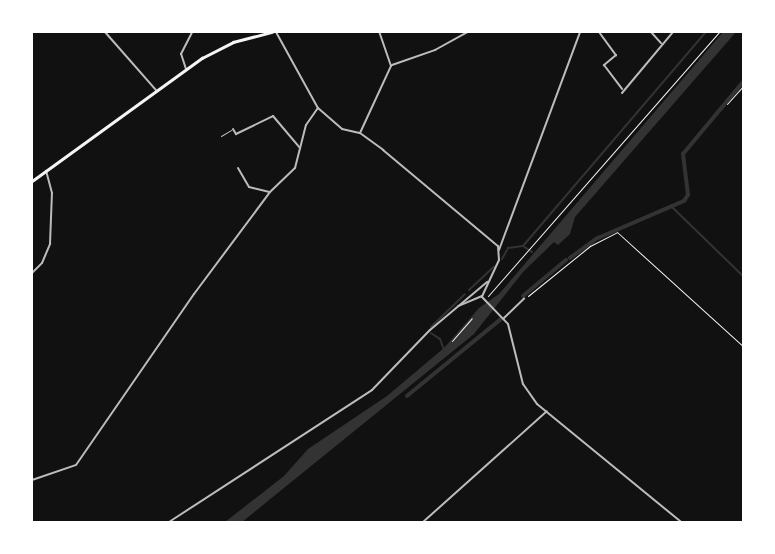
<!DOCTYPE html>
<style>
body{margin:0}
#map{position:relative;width:775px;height:554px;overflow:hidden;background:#111;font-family:Overpass,sans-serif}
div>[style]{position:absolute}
.water>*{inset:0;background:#333}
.stream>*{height:2px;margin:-1px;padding:0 1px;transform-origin:1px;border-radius:1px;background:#333}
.canal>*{height:3.5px;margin:-1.75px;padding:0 1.75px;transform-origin:1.75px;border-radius:1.75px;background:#333}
.path>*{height:1px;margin:-0.5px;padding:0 0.5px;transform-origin:0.5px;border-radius:0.5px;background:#f5f5f5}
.service>*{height:1px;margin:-0.5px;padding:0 0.5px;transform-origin:0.5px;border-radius:0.5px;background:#bcbcbc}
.minor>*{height:2px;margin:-1px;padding:0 1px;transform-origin:1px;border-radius:1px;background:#bcbcbc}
.secondary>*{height:2.5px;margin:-1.25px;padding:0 1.25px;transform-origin:1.25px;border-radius:1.25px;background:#f5f5f5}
span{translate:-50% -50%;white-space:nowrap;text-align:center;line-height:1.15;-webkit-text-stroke:5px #fff;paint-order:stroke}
.frame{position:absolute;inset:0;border:33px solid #fff;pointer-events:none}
</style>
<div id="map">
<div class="water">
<div style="clip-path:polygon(723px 32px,736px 32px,575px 217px,570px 234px,558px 245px,554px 242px,523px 272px,474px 334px,242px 522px,225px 522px,284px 476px,308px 449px,387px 396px,444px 348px,479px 308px,499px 294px)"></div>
</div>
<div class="stream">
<div style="left:672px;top:207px;width:100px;rotate:44.2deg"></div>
<div style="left:523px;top:246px;width:282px;rotate:-49.5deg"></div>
<div style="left:502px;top:259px;width:13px;rotate:-61deg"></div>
<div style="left:508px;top:248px;width:15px;rotate:-8deg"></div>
<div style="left:523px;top:246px;width:11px;rotate:34deg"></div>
<div style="left:469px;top:290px;width:34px;rotate:-43deg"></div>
<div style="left:431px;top:327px;width:47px;rotate:-44.1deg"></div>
<div style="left:431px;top:333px;width:11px;rotate:34deg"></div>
<div style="left:440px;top:339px;width:12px;rotate:70deg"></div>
</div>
<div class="canal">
<div style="left:570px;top:258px;width:34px;rotate:-36deg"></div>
<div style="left:598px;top:238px;width:94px;rotate:-23.3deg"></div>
<div style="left:684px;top:201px;width:7px;rotate:-56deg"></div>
<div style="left:688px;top:195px;width:41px;rotate:-97deg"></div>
<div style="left:683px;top:154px;width:95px;rotate:-50.1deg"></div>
<div style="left:523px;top:296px;width:56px;rotate:-39.9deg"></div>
<div style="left:407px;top:396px;width:122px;rotate:-39.3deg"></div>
</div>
<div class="path">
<div style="left:727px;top:104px;width:25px;rotate:-48deg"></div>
<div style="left:488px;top:296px;width:351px;rotate:-48.8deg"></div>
<div style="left:528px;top:296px;width:80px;rotate:-38.9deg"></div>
<div style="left:590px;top:246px;width:30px;rotate:-27deg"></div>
<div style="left:617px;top:232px;width:171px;rotate:42.2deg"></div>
<div style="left:452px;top:341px;width:30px;rotate:-49deg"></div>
</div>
<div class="service">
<div style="left:221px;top:136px;width:12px;rotate:-31deg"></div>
</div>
<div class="minor">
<div style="left:105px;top:32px;width:77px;rotate:48.7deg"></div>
<div style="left:276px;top:32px;width:87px;rotate:61.1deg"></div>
<div style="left:318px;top:108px;width:32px;rotate:41deg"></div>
<div style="left:342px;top:129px;width:18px;rotate:13deg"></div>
<div style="left:360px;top:133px;width:29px;rotate:36deg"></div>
<div style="left:383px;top:150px;width:150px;rotate:39.9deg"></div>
<div style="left:498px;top:246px;width:14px;rotate:86deg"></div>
<div style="left:499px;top:260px;width:40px;rotate:115deg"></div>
<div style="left:482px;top:296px;width:26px;rotate:157deg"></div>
<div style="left:599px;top:32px;width:29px;rotate:54deg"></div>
<div style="left:616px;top:55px;width:16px;rotate:140deg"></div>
<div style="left:604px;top:65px;width:30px;rotate:53deg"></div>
<div style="left:651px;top:32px;width:15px;rotate:48deg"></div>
<div style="left:392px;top:65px;width:46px;rotate:-19.2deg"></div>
<div style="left:435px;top:50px;width:37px;rotate:-29deg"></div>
<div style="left:186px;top:69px;width:16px;rotate:-108deg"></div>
<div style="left:181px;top:54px;width:25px;rotate:-63deg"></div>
<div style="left:622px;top:93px;width:80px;rotate:-50.1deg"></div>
<div style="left:233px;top:129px;width:6px;rotate:59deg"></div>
<div style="left:236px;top:134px;width:41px;rotate:-25.9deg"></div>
<div style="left:273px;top:116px;width:42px;rotate:49.8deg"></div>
<div style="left:360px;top:133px;width:74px;rotate:-65.2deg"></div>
<div style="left:391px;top:66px;width:36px;rotate:-109deg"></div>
<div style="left:238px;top:168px;width:22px;rotate:60deg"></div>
<div style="left:249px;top:187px;width:21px;rotate:14deg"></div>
<div style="left:499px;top:250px;width:233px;rotate:-69.6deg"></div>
<div style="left:32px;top:273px;width:14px;rotate:-45deg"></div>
<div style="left:42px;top:263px;width:21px;rotate:-67deg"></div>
<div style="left:50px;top:244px;width:51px;rotate:-87.8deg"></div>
<div style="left:52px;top:193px;width:23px;rotate:-105deg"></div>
<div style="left:482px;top:297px;width:37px;rotate:46deg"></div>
<div style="left:508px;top:324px;width:62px;rotate:76deg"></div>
<div style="left:523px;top:384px;width:24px;rotate:55deg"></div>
<div style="left:537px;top:404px;width:186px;rotate:39.3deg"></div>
<div style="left:504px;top:318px;width:28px;rotate:-44deg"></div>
<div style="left:32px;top:480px;width:46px;rotate:-18.8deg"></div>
<div style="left:76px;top:465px;width:208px;rotate:-55.4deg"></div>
<div style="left:194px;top:294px;width:127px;rotate:-53.3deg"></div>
<div style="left:270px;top:192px;width:35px;rotate:-44deg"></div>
<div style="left:295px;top:168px;width:44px;rotate:-75.7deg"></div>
<div style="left:306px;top:125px;width:21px;rotate:-55deg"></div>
<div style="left:169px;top:522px;width:242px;rotate:-33deg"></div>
<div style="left:372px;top:390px;width:83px;rotate:-46deg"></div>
<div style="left:430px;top:330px;width:75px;rotate:-40.1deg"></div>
<div style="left:423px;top:522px;width:166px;rotate:-41.8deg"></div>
</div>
<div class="secondary">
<div style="left:32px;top:181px;width:210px;rotate:-35.9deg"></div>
<div style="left:202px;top:58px;width:35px;rotate:-27deg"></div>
<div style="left:233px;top:42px;width:40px;rotate:-14.4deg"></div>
</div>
<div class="frame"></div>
</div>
